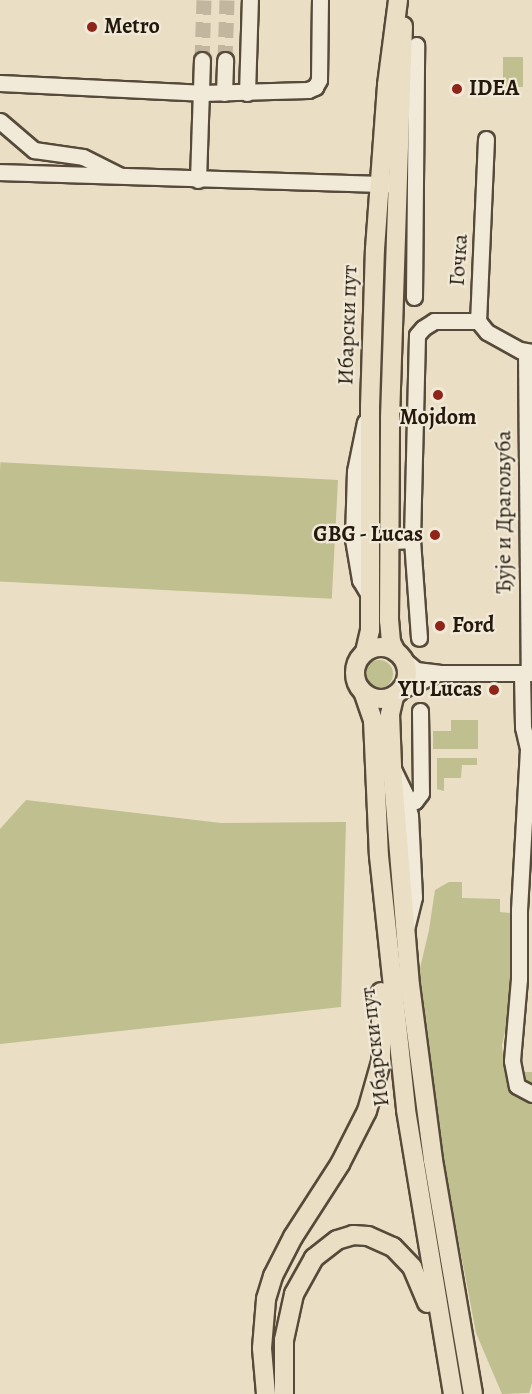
<!DOCTYPE html>
<meta charset="utf-8">
<style>
body{margin:0}
#map{position:relative;width:532px;height:1394px;overflow:hidden;background:#eadec4;font-family:Alegreya,serif}
div>[style]{position:absolute}
.green>*{inset:0;background:#bfbf8f;transform-origin:0 0}
.round{border-radius:50%}
.minor-tunnel>*{height:15px;margin-top:-7.5px;transform-origin:0;background:repeating-linear-gradient(90deg,#c3b69f 0 15px,transparent 0 23px)}
.roads{filter:drop-shadow(2px 0 #564a3a) drop-shadow(-2px 0 #564a3a) drop-shadow(0 2px #564a3a) drop-shadow(0 -2px #564a3a)}
.minor>*{height:15px;margin:-7.5px;padding:0 7.5px;transform-origin:7.5px;border-radius:7.5px;background:#f1ead9}
.major>*{height:18px;margin:-9px;padding:0 9px;transform-origin:9px;border-radius:9px;background:#eadec4}
.major>.ring{margin:-9px;padding:0;box-sizing:content-box;background:none;border:18px solid #eadec4;border-radius:50%}
.dots>*{width:16px;height:16px;translate:-50% -50%;box-sizing:border-box;border:3px solid #f1ead9;border-radius:50%}
span{translate:-50% -50%;white-space:nowrap;text-align:center;line-height:1.15;-webkit-text-stroke:4.5px #f1ead9;paint-order:stroke}
.poi-label{font-size:22px;color:#25180c;font-weight:700}
.left{translate:0 -50%;text-align:left}
.right{translate:-100% -50%;text-align:right}
.street-label{font-size:22px;color:#25180c}
</style>
<div id="map">
<div class="green">
<div style="left:503px;top:57px;width:20px;height:30px"></div>
<div style="left:338px;top:480px;width:119px;height:338px;rotate:93deg"></div>
<div class="round" style="left:365px;top:660px;width:28px;height:28px"></div>
<div style="clip-path:polygon(451px 720px,478px 720px,478px 749px,433px 749px,433px 731px,451px 731px)"></div>
<div style="clip-path:polygon(437px 758px,477px 758px,477px 765px,462px 765px,461px 778px,444px 778px,444px 791px,437px 789px)"></div>
<div style="clip-path:polygon(26px 800px,221px 823px,346px 822px,341px 1007px,0 1044px,0 829px)"></div>
<div style="clip-path:polygon(449px 882px,462px 882px,462px 898px,500px 899px,500px 912px,511px 913px,513px 997px,502px 1045px,503px 1057px,519px 1072px,532px 1072px,532px 1383px,529px 1393px,502px 1394px,476px 1333px,444px 1164px,418px 977px,429px 930px,435px 890px)"></div>
</div>
<div class="minor-tunnel">
<div style="left:202px;top:60px;width:60px;rotate:-88.1deg"></div>
<div style="left:225px;top:60px;width:60px;rotate:-88.1deg"></div>
</div>
<div class="roads">
<div class="minor">
<div style="left:0;top:83px;width:201px;rotate:2.8deg"></div>
<div style="left:201px;top:93px;width:107px;rotate:-1.6deg"></div>
<div style="left:308px;top:90px;width:8px;rotate:-23deg"></div>
<div style="left:315px;top:87px;width:8px;rotate:-60deg"></div>
<div style="left:319px;top:80px;width:80px;rotate:-89.3deg"></div>
<div style="left:224px;top:93px;width:33px;rotate:-88deg"></div>
<div style="left:247px;top:93px;width:93px;rotate:-88.2deg"></div>
<div style="left:0;top:121px;width:45px;rotate:40.5deg"></div>
<div style="left:34px;top:150px;width:49px;rotate:8.1deg"></div>
<div style="left:83px;top:157px;width:40px;rotate:26.6deg"></div>
<div style="left:486px;top:139px;width:182px;rotate:92.5deg"></div>
<div style="left:478px;top:321px;width:14px;rotate:51deg"></div>
<div style="left:487px;top:332px;width:38px;rotate:29deg"></div>
<div style="left:520px;top:350px;width:12px;rotate:9deg"></div>
<div style="left:0;top:172px;width:390px;rotate:1.8deg"></div>
<div style="left:198px;top:180px;width:120px;rotate:-88.1deg"></div>
<div style="left:414px;top:297px;width:252px;rotate:-89.5deg"></div>
<div style="left:526px;top:352px;width:321px;rotate:89.5deg"></div>
<div style="left:365px;top:422px;width:50px;rotate:101.5deg"></div>
<div style="left:355px;top:471px;width:68px;rotate:91.7deg"></div>
<div style="left:353px;top:539px;width:42px;rotate:80.3deg"></div>
<div style="left:360px;top:580px;width:17px;rotate:59deg"></div>
<div style="left:412px;top:540px;width:205px;rotate:-88.6deg"></div>
<div style="left:417px;top:335px;width:9px;rotate:-49deg"></div>
<div style="left:423px;top:328px;width:13px;rotate:-32deg"></div>
<div style="left:434px;top:321px;width:44px"></div>
<div style="left:389px;top:541px;width:23px;rotate:-2deg"></div>
<div style="left:412px;top:540px;width:98px;rotate:85.9deg"></div>
<div style="left:403px;top:659px;width:17px;rotate:40deg"></div>
<div style="left:416px;top:670px;width:23px;rotate:7deg"></div>
<div style="left:439px;top:673px;width:93px"></div>
<div style="left:522px;top:673px;width:54px;rotate:88.9deg"></div>
<div style="left:523px;top:727px;width:23px;rotate:77deg"></div>
<div style="left:528px;top:749px;width:161px;rotate:93.2deg"></div>
<div style="left:519px;top:910px;width:69px;rotate:90deg"></div>
<div style="left:519px;top:979px;width:82px;rotate:94.9deg"></div>
<div style="left:512px;top:1061px;width:25px;rotate:79deg"></div>
<div style="left:517px;top:1086px;width:17px;rotate:28deg"></div>
<div style="left:402px;top:690px;width:38px;rotate:-25deg"></div>
<div style="left:394px;top:771px;width:25px;rotate:64deg"></div>
<div style="left:405px;top:794px;width:22px;rotate:77deg"></div>
<div style="left:410px;top:815px;width:82px;rotate:87.2deg"></div>
<div style="left:414px;top:897px;width:30px;rotate:104deg"></div>
<div style="left:408px;top:803px;width:7px;rotate:-16deg"></div>
<div style="left:415px;top:801px;width:10px;rotate:-53deg"></div>
<div style="left:421px;top:793px;width:82px;rotate:-90.7deg"></div>
</div>
<div class="major">
<div class="ring" style="left:355px;top:647px;width:34px;height:34px"></div>
<div style="left:365px;top:652px;width:23px;rotate:-77deg"></div>
<div style="left:370px;top:630px;width:223px;rotate:-90deg"></div>
<div style="left:370px;top:407px;width:158px;rotate:-88.2deg"></div>
<div style="left:375px;top:249px;width:164px;rotate:-85.8deg"></div>
<div style="left:387px;top:85px;width:86px;rotate:-82.6deg"></div>
<div style="left:396px;top:652px;width:11px;rotate:-117deg"></div>
<div style="left:391px;top:642px;width:21px;rotate:-95deg"></div>
<div style="left:389px;top:621px;width:203px;rotate:-89.7deg"></div>
<div style="left:390px;top:418px;width:392px;rotate:-88.1deg"></div>
<div style="left:364px;top:694px;width:28px;rotate:71deg"></div>
<div style="left:373px;top:720px;width:136px;rotate:87.5deg"></div>
<div style="left:379px;top:856px;width:255px;rotate:83.9deg"></div>
<div style="left:406px;top:1110px;width:288px;rotate:80.6deg"></div>
<div style="left:394px;top:697px;width:17px;rotate:103deg"></div>
<div style="left:390px;top:714px;width:53px;rotate:87.8deg"></div>
<div style="left:392px;top:767px;width:219px;rotate:85.3deg"></div>
<div style="left:410px;top:985px;width:177px;rotate:82.5deg"></div>
<div style="left:433px;top:1160px;width:237px;rotate:80.3deg"></div>
<div style="left:266px;top:1394px;width:46px;rotate:-95deg"></div>
<div style="left:262px;top:1348px;width:49px;rotate:-85.3deg"></div>
<div style="left:266px;top:1299px;width:24px;rotate:-73deg"></div>
<div style="left:273px;top:1276px;width:44px;rotate:-62.9deg"></div>
<div style="left:293px;top:1237px;width:87px;rotate:-57.2deg"></div>
<div style="left:340px;top:1164px;width:59px;rotate:-63deg"></div>
<div style="left:367px;top:1111px;width:51px;rotate:-74.1deg"></div>
<div style="left:381px;top:1062px;width:70px;rotate:-90deg"></div>
<div style="left:284px;top:1394px;width:54px;rotate:-90deg"></div>
<div style="left:284px;top:1340px;width:47px;rotate:-77.7deg"></div>
<div style="left:294px;top:1294px;width:41px;rotate:-60.9deg"></div>
<div style="left:314px;top:1258px;width:29px;rotate:-38deg"></div>
<div style="left:337px;top:1240px;width:17px;rotate:-17deg"></div>
<div style="left:353px;top:1235px;width:15px;rotate:4deg"></div>
<div style="left:368px;top:1236px;width:27px;rotate:24deg"></div>
<div style="left:393px;top:1247px;width:28px;rotate:46deg"></div>
<div style="left:412px;top:1267px;width:39px;rotate:67deg"></div>
</div>
</div>
<div class="dots">
<div style="left:92px;top:27px;background:#8f2418"></div>
<div style="left:457px;top:89px;background:#8f2418"></div>
<div style="left:438px;top:395px;background:#8f2418"></div>
<div style="left:435px;top:535px;background:#8f2418"></div>
<div style="left:440px;top:626px;background:#8f2418"></div>
<div style="left:494px;top:690px;background:#8f2418"></div>
</div>
<div class="poi-label">
<span class="left" style="left:104px;top:27px">Metro</span>
<span class="left" style="left:469px;top:89px">IDEA</span>
<span style="left:438px;top:418px">Mojdom</span>
<span class="right" style="left:423px;top:535px">GBG - Lucas</span>
<span class="left" style="left:452px;top:626px">Ford</span>
<span class="right" style="left:482px;top:690px">YU Lucas</span>
</div>
<div class="street-label">
<span style="left:459px;top:260px;rotate:-86deg">Гочка</span>
<span style="left:348px;top:325px;rotate:-88deg">Ибарски пут</span>
<span style="left:504px;top:512px;rotate:-90deg">Ђује и Драгољуба</span>
<span style="left:375px;top:1047px;rotate:-97deg">Ибарски пут</span>
</div>
</div>
